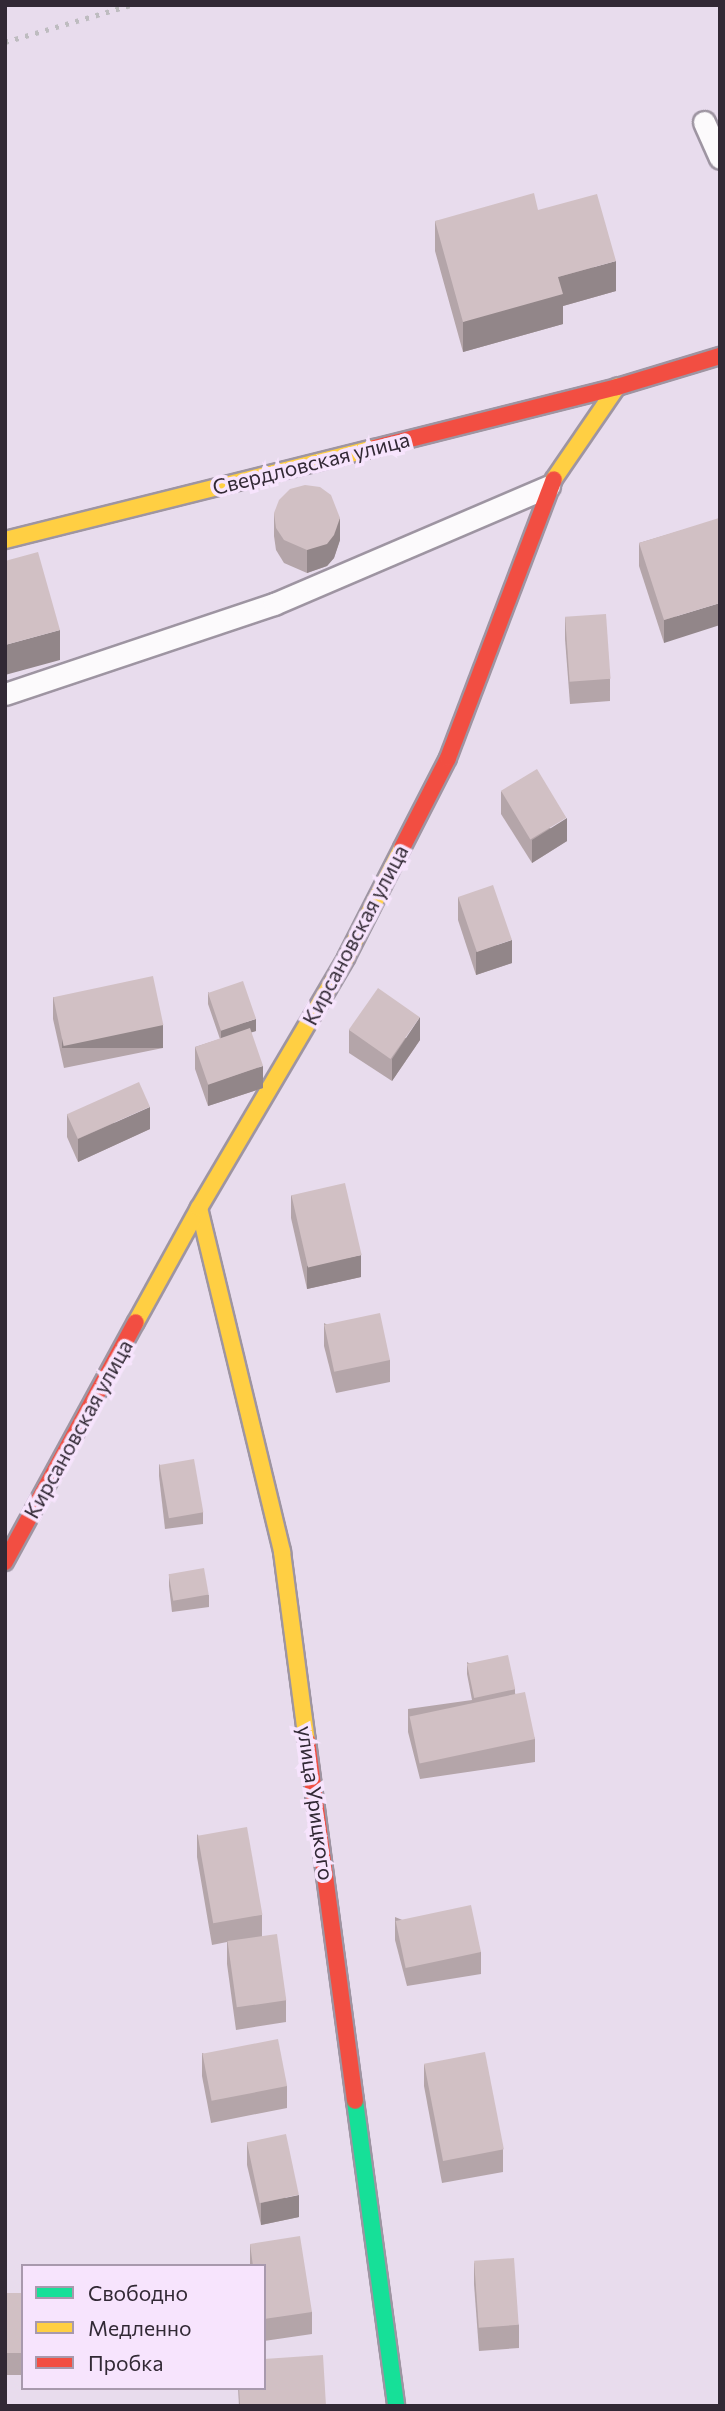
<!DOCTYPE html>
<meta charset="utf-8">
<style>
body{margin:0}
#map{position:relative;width:725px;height:2411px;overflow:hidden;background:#e8dced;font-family:Commissioner,sans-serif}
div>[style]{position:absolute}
.roads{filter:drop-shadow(2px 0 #9e95a2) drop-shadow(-2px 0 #9e95a2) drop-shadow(0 2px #9e95a2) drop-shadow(0 -2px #9e95a2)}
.lane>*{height:21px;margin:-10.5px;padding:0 10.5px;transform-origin:10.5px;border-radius:10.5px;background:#fcfafc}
.fast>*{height:16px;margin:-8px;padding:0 8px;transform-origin:8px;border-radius:8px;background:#16e098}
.slow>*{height:16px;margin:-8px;padding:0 8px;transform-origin:8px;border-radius:8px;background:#ffcf43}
.jam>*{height:16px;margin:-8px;padding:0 8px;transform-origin:8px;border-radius:8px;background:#f24e42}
.rail>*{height:5px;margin-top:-2.5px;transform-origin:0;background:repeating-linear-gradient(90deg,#bebcc0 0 3.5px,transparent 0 10.5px)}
.wall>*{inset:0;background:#b4a5a9;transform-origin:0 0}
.shaded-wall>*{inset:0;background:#928689;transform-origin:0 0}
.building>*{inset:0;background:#d1c0c4;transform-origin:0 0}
span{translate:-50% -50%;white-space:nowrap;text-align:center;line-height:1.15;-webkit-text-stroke:7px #f7e4fd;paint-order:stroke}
.street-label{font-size:21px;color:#322935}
.frame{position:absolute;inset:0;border:7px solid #322935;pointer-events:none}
.legend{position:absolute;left:21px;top:2264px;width:245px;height:126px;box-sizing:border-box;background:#f7e4fd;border:2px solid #a899ad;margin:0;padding:9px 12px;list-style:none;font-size:21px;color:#322935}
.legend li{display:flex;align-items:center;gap:14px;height:35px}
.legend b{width:35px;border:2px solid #a899ad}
</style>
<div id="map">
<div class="roads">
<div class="lane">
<div style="left:704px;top:122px;width:39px;rotate:66deg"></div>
<div style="left:5px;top:694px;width:284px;rotate:-18.5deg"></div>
<div style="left:274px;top:604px;width:299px;rotate:-23.2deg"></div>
</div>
<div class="fast">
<div style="left:355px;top:2101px;width:308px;rotate:82.3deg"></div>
</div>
<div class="slow">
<div style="left:554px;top:479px;width:112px;rotate:-55.6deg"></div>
<div style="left:5px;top:540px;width:380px;rotate:-14deg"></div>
<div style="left:199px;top:1208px;width:354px;rotate:76.4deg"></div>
<div style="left:282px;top:1552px;width:191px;rotate:82.5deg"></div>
<div style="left:136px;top:1322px;width:130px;rotate:-61.1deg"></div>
<div style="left:199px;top:1208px;width:290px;rotate:-59.5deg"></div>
<div style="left:346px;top:958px;width:123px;rotate:-63deg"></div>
</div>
<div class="jam">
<div style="left:374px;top:448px;width:251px;rotate:-14.1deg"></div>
<div style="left:617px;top:387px;width:108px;rotate:-16.8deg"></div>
<div style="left:402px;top:848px;width:101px;rotate:-62.9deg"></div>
<div style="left:448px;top:758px;width:298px;rotate:-69.2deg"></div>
<div style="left:5px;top:1562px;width:273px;rotate:-61.4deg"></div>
<div style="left:307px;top:1741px;width:363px;rotate:82.4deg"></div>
</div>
</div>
<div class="rail">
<div style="left:5px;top:42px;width:131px;rotate:-16.4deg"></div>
</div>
<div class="wall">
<div style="clip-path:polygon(538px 210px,616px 291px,563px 306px,563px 324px,463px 352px,435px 251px,435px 221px)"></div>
<div style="clip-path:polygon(274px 513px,340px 540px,334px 558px,327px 566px,307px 573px,284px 563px,276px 550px,274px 536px)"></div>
<div style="clip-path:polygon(720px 519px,664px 643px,639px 566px,639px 543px)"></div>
<div style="clip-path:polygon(565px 617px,610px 679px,610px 701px,570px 704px,565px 639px)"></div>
<div style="clip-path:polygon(501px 791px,567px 841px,532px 863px,501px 814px)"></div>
<div style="clip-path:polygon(458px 897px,512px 963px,476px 975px,458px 920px)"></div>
<div style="clip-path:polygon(208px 992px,256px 1031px,251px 1032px,263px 1088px,208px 1106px,195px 1069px,195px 1047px,220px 1039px,208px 1004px)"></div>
<div style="clip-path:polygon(53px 997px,163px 1048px,64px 1068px,53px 1019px)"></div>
<div style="clip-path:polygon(349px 1030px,420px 1040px,392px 1081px,349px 1053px)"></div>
<div style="clip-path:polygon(67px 1114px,150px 1129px,78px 1162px,67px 1137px)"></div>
<div style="clip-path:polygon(291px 1195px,361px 1277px,307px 1289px,291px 1218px)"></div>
<div style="clip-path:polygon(324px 1323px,390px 1360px,390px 1382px,336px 1393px,324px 1346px)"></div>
<div style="clip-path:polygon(159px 1464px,203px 1512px,203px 1524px,165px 1529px,159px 1476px)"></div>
<div style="clip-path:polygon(169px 1574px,209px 1595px,209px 1607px,172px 1612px,169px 1586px)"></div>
<div style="clip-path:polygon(467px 1662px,515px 1689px,515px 1693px,535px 1739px,535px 1762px,420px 1779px,408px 1732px,408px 1709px,472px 1700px,467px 1674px)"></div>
<div style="clip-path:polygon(197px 1834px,262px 1915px,262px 1936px,286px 2000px,286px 2022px,236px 2030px,227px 1964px,227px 1942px,212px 1945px,197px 1857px)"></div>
<div style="clip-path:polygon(395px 1917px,481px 1952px,481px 1974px,407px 1986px,395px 1940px)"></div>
<div style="clip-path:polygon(202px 2053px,287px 2086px,287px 2108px,211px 2123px,202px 2076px)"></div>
<div style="clip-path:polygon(424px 2064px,503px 2149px,503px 2172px,442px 2183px,424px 2086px)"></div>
<div style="clip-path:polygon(247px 2142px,299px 2217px,261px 2225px,247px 2165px)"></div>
<div style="clip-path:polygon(250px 2244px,312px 2312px,312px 2334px,264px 2341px,264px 2266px,250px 2266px)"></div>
<div style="clip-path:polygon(474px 2262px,519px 2325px,519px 2348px,479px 2351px,474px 2284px)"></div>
<div style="left:23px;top:2293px;width:82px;height:18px;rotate:90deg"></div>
<div style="clip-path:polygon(238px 2388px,264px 2388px,326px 2406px,239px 2406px)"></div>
</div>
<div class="shaded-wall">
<div style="clip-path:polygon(616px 261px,616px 291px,563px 306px,563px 324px,463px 352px,463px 322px,558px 277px)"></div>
<div style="clip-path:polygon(340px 518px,340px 540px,334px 558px,327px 566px,307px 573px,307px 550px)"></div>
<div style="clip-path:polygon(720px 603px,720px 625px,664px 643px,664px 620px)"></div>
<div style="clip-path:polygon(60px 630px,60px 660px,5px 675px,5px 645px)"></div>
<div style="clip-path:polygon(567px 818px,567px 841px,532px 863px,532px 840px)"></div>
<div style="clip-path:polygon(512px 940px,512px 963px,476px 975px,476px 952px)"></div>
<div style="clip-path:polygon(420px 1017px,420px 1040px,392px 1081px,392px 1059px)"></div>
<div style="clip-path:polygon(256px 1019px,256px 1031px,221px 1042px,221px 1030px)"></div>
<div style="left:163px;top:1025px;width:23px;height:101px;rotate:90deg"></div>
<div style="clip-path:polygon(263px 1066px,263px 1088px,208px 1106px,208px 1084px)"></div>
<div style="clip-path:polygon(150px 1107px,150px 1129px,78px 1162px,78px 1139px)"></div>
<div style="clip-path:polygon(361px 1255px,361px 1277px,307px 1289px,307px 1266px)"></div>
<div style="clip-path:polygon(299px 2195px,299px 2217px,261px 2225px,261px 2203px)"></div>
</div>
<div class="building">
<div style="clip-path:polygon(534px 193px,538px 210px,597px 194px,616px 261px,558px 277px,563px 294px,463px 322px,435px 221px)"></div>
<div style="clip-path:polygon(305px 485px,320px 487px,331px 495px,340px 518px,334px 535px,327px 544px,307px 550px,284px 540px,276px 528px,274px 513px,279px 500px,290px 489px)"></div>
<div style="clip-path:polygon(719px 518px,720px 603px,664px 620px,639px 543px)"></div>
<div style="clip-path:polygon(38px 552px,60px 630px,5px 645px,5px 561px)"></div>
<div style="left:606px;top:614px;width:65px;height:41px;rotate:86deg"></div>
<div style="left:537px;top:769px;width:57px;height:42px;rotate:59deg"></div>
<div style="left:493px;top:885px;width:58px;height:37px;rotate:71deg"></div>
<div style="left:153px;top:976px;width:50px;height:102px;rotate:78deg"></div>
<div style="left:243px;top:981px;width:40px;height:37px;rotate:71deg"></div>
<div style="left:378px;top:988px;width:51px;height:51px;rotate:35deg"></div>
<div style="left:250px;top:1028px;width:40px;height:58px;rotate:71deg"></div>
<div style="left:139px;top:1082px;width:27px;height:79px;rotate:66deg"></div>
<div style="left:345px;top:1183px;width:74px;height:55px;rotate:77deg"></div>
<div style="left:380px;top:1313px;width:48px;height:57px;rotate:78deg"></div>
<div style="left:194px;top:1459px;width:54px;height:35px;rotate:80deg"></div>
<div style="left:204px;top:1568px;width:27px;height:36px;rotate:80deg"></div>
<div style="left:508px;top:1655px;width:35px;height:42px;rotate:78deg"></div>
<div style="left:525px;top:1692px;width:48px;height:118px;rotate:78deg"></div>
<div style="left:247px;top:1827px;width:89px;height:50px;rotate:80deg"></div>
<div style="left:471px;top:1905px;width:48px;height:77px;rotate:78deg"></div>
<div style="left:277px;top:1934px;width:67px;height:50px;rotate:82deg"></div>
<div style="left:278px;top:2039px;width:48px;height:77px;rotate:79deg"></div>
<div style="left:485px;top:2052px;width:99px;height:62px;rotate:79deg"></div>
<div style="left:286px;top:2134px;width:62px;height:40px;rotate:78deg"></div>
<div style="clip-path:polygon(300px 2236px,312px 2312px,264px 2319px,264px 2266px,253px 2266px,250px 2244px)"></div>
<div style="left:514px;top:2258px;width:67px;height:40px;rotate:86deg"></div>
<div style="left:23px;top:2293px;width:60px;height:18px;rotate:90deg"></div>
<div style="clip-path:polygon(323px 2355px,326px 2406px,240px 2406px,239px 2388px,264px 2388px,264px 2359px)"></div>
</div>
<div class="street-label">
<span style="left:311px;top:463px;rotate:-14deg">Свердловская улица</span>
<span style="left:355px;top:935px;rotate:-62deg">Кирсановская улица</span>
<span style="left:78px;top:1429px;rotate:-61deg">Кирсановская улица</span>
<span style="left:316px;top:1803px;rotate:82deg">улица Урицкого</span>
</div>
<div class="frame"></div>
<ul class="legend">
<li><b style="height:9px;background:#16e098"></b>Свободно</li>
<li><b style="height:9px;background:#ffcf43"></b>Медленно</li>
<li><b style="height:9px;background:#f24e42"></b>Пробка</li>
</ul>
</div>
